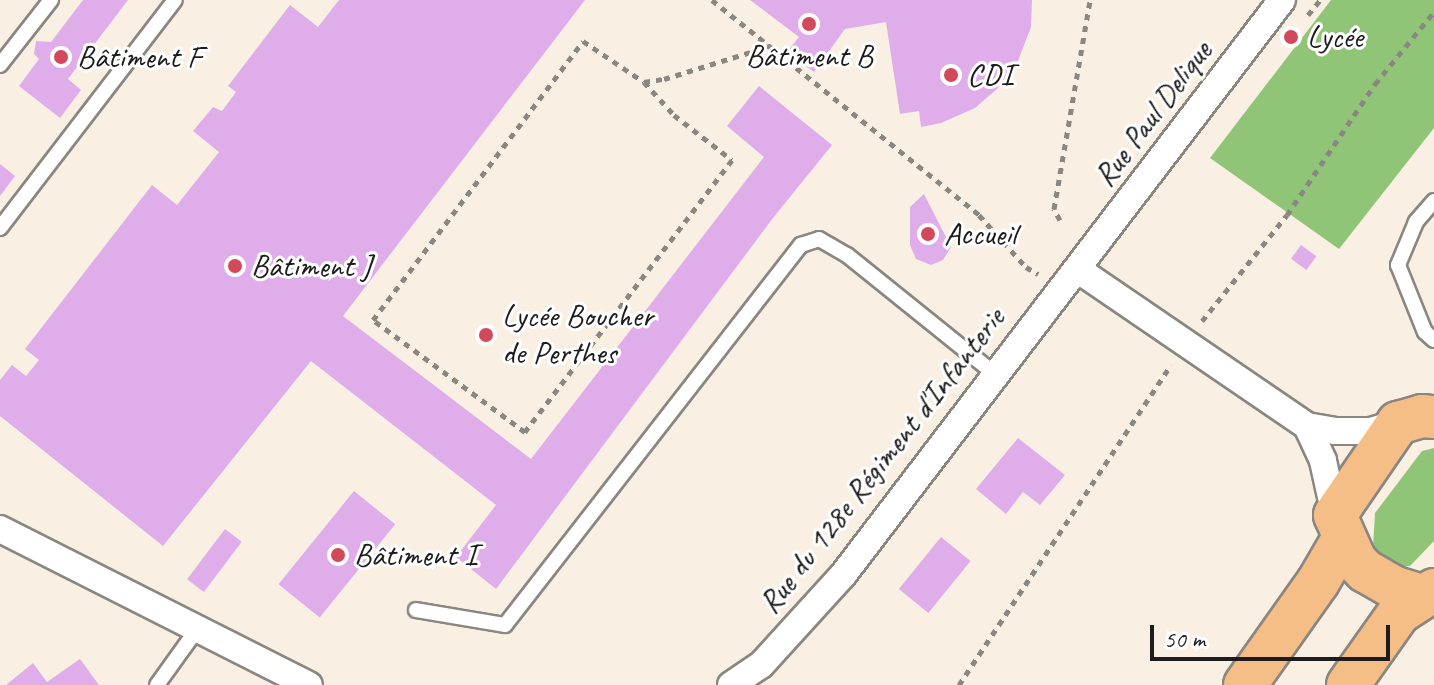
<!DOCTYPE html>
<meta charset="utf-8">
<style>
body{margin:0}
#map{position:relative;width:1434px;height:685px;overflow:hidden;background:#f9f0e3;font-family:Caveat,sans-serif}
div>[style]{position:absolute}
.green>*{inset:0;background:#90c577}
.building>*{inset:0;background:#e0adeb;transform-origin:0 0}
.path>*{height:5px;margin-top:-2.5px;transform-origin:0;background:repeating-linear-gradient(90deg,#8a8680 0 6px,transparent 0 12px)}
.roads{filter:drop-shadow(2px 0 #8a8680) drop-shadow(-2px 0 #8a8680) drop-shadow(0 2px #8a8680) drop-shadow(0 -2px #8a8680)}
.service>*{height:14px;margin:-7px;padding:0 7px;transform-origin:7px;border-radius:7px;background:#fff}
.minor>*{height:26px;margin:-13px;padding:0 13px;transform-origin:13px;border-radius:13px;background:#fff}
.primary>*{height:42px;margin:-21px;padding:0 21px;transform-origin:21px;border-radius:21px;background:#f6be87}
.dots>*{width:22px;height:22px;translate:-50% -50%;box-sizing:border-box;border:4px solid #fff;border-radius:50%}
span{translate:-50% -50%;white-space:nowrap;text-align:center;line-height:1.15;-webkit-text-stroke:6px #fff;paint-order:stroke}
.poi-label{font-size:32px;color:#1c1c1c}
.left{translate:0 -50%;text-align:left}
.street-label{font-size:32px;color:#1c1c1c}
.scale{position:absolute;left:1150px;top:625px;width:240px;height:36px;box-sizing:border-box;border:4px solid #1c1c1c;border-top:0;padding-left:10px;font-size:24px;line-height:28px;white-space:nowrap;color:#1c1c1c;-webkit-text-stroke:6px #fff;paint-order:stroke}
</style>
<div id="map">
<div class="green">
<div style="clip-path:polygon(1331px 0,1434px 0,1434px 128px,1339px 249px,1210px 158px)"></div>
<div style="clip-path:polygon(1434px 448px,1434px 541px,1410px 566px,1394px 567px,1383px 561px,1373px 547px,1375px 513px,1422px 451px)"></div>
</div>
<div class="building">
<div style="clip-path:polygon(83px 0,128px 0,68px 79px,81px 90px,60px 118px,19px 86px,39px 59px,34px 54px,36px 41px,51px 42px)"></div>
<div style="clip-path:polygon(339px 0,585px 0,343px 316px,531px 459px,764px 157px,727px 126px,759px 86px,832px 145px,773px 218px,496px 589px,456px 557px,496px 505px,311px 361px,163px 546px,0 416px,0 380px,12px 365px,26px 376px,39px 360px,25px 349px,152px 185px,177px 205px,219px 152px,193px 131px,213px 107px,222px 111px,236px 92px,228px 86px,290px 5px,318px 27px)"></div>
<div style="clip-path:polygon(750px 0,1032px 0,1031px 27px,1018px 61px,997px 89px,975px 108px,941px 123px,921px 127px,919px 111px,900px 114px,886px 22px,845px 29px,814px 72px,787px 52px,799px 37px)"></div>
<div style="clip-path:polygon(0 164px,15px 176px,0 196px)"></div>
<div style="clip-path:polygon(924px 194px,951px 247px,943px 260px,931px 265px,916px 259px,910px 245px,910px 207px)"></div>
<div style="left:1301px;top:245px;width:19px;height:17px;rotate:36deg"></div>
<div style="clip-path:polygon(1018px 438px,1065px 475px,1040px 505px,1023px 492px,1006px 514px,976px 489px)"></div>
<div style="left:354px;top:491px;width:53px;height:120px;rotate:39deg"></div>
<div style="left:225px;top:529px;width:21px;height:63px;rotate:37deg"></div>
<div style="left:941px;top:537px;width:38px;height:67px;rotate:39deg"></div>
<div style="clip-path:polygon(80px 659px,99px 685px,6px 685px,33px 663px,47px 682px)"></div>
</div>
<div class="path">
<div style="left:712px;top:0;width:343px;rotate:38.8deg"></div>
<div style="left:979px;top:215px;width:70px;rotate:47.9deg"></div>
<div style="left:1026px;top:267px;width:14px;rotate:30deg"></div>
<div style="left:1308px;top:15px;width:19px;rotate:-51deg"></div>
<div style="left:644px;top:82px;width:45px;rotate:47.7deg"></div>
<div style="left:674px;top:115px;width:73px;rotate:37.8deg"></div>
<div style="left:732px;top:160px;width:342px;rotate:127.3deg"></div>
<div style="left:525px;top:432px;width:189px;rotate:-143.6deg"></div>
<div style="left:373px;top:320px;width:349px;rotate:-53deg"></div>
<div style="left:583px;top:41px;width:73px;rotate:33.9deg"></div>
<div style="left:644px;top:82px;width:20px;rotate:-9deg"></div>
<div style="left:664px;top:79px;width:111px;rotate:-17.3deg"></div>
<div style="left:1060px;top:220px;width:13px;rotate:-119deg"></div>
<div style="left:1054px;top:209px;width:212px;rotate:-80.2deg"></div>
<div style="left:1202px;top:321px;width:136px;rotate:-51.3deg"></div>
<div style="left:1287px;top:215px;width:158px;rotate:-56.1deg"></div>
<div style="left:1375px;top:84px;width:93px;rotate:-50.7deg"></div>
<div style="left:959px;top:685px;width:384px;rotate:-56.5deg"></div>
</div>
<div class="roads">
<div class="service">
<div style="left:0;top:65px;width:83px;rotate:-51.9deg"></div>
<div style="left:1434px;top:201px;width:28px;rotate:131deg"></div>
<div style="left:1416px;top:222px;width:47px;rotate:112.7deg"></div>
<div style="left:1398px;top:265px;width:72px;rotate:68.1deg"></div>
<div style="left:1425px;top:332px;width:12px;rotate:42deg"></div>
<div style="left:0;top:228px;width:287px;rotate:-52.5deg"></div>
<div style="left:416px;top:610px;width:90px;rotate:9.6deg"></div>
<div style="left:505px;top:625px;width:482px;rotate:-52.1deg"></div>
<div style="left:801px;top:245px;width:19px;rotate:-18deg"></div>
<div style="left:819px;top:239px;width:32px;rotate:30deg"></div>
<div style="left:847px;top:255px;width:191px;rotate:38.8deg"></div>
<div style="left:157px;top:685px;width:70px;rotate:-54.3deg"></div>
</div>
<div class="minor">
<div style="left:1077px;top:269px;width:278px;rotate:34.3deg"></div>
<div style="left:1307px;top:426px;width:28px;rotate:10deg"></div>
<div style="left:1335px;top:431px;width:36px"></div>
<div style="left:1371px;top:431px;width:28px;rotate:-17deg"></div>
<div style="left:1307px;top:426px;width:38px;rotate:65deg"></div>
<div style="left:1323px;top:461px;width:55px;rotate:77.5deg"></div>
<div style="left:0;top:529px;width:346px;rotate:26.8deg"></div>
<div style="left:731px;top:685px;width:36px;rotate:-34deg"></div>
<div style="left:761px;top:665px;width:122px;rotate:-47.7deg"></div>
<div style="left:843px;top:575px;width:723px;rotate:-52.64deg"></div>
</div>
<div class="primary">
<div style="left:1422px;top:596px;width:28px;rotate:-163deg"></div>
<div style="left:1395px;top:588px;width:34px;rotate:-150deg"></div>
<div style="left:1365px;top:571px;width:15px;rotate:-132deg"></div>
<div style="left:1355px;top:560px;width:49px;rotate:-114deg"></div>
<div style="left:1335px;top:515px;width:112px;rotate:-55.6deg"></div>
<div style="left:1398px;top:423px;width:25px;rotate:-16deg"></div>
<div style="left:1422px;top:416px;width:12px;rotate:5deg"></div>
<div style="left:1245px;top:685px;width:126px;rotate:-54.7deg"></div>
<div style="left:1318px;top:582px;width:50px;rotate:-59.8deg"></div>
<div style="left:1348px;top:685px;width:88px;rotate:-54.7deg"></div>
<div style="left:1399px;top:613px;width:42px;rotate:-33.3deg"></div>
</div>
</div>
<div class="dots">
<div style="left:809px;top:24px;background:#d1495b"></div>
<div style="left:1291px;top:37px;background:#d1495b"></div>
<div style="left:61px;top:57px;background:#d1495b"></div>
<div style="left:951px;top:75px;background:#d1495b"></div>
<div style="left:928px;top:234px;background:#d1495b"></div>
<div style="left:235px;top:266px;background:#d1495b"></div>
<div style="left:486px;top:335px;background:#d1495b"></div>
<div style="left:338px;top:555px;background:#d1495b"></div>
</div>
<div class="poi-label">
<span class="left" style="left:1307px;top:37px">Lycée</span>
<span style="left:809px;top:56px">Bâtiment B</span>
<span class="left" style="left:77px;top:57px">Bâtiment F</span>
<span class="left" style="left:967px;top:75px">CDI</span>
<span class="left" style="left:944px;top:234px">Accueil</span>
<span class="left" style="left:251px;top:266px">Bâtiment J</span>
<span class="left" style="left:502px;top:335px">Lycée Boucher<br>de Perthes</span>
<span class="left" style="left:354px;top:555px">Bâtiment I</span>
</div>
<div class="street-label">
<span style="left:1153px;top:114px;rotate:-53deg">Rue Paul Delique</span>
<span style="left:882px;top:461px;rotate:-52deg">Rue du 128e Régiment d'Infanterie</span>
</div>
<div class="scale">50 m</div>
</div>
